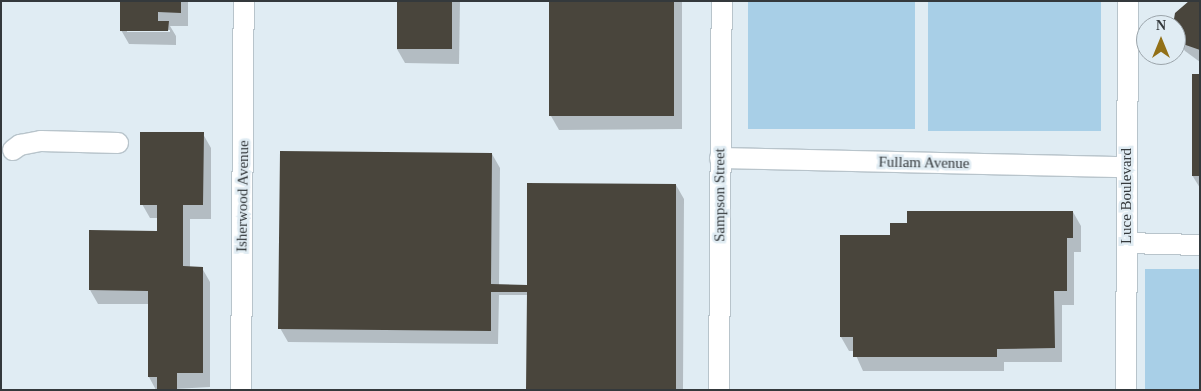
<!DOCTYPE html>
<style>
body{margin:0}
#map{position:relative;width:1201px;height:391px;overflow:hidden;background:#e0ecf3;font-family:Georgia,serif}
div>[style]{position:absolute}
.green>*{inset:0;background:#a8cfe7;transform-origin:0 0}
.shadow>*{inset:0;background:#0003}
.building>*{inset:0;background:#49453c;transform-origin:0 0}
.roads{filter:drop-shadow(1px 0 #b8c4cb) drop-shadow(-1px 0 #b8c4cb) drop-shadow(0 1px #b8c4cb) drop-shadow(0 -1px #b8c4cb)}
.minor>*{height:20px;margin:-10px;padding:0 10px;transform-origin:10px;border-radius:10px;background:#fff}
span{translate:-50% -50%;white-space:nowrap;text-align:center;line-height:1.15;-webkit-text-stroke:5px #e0ecf3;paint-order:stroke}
.street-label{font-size:15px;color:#34393c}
.frame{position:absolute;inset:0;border:2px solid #34393c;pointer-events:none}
.north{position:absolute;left:1136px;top:15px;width:50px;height:50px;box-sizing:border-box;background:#e0ecf3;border:1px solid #9ba4aa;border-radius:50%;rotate:0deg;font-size:14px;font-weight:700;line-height:20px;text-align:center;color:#34393c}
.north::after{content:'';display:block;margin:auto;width:18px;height:22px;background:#927017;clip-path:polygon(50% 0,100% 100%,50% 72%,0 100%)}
</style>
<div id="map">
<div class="green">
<div style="left:748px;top:1px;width:167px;height:128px"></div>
<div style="left:928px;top:1px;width:173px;height:130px"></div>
<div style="left:1145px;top:269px;width:55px;height:121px"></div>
</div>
<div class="shadow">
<div style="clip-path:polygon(evenodd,121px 1px,188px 1px,188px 26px,170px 26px,176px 36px,176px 45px,129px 44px,121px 30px,121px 1px,127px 29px,170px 30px,170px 32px,127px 32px,127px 29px)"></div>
<div style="clip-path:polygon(398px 1px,460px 1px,459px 64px,405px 63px,397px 49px)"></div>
<div style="clip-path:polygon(550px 1px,682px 1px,682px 129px,559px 130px,551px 116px)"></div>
<div style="clip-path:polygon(1200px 2px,1200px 62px,1185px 51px,1176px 36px,1175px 25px)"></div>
<div style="clip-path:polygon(1200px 75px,1200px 188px,1192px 175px)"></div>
<div style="clip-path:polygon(203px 134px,211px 148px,211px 219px,190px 219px,190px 268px,202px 268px,210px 282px,210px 387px,156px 390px,149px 377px,149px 304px,98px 304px,90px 290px,159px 232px,159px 218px,150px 218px,142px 204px)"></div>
<div style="clip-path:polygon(492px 154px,500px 168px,499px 286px,526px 286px,676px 185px,684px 199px,683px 390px,528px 390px,528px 295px,499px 295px,498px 344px,288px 342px,280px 328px)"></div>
<div style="clip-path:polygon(1073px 212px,1081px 226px,1081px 252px,1074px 252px,1074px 305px,1062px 305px,1062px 362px,1004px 362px,1004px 371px,863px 371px,854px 351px,849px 351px,841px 337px,841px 236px,891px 236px,908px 224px)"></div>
</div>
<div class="building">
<div style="clip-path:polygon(120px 1px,181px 1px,181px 13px,158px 12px,158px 21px,169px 21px,168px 31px,120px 31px)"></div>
<div style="left:397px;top:1px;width:55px;height:48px"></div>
<div style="left:549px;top:1px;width:125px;height:115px"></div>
<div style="clip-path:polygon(1189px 1px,1200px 1px,1200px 50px,1180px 43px,1176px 38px,1176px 25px,1173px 25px,1175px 13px)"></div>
<div style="left:1192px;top:74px;width:8px;height:102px"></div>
<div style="clip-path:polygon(140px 132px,204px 132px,203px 205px,183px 205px,183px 266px,203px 267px,203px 373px,177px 373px,177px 390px,157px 390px,157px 377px,148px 377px,148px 291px,89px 290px,89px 230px,157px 231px,157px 205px,140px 205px)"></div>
<div style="clip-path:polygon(280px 151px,492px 153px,491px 284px,527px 285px,527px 183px,676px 184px,676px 390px,526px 390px,527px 292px,491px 292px,491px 331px,278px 329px)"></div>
<div style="clip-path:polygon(907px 211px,1073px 211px,1073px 238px,1067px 238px,1067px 291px,1054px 291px,1055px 348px,997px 349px,997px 357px,853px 357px,853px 337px,840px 337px,840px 235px,890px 235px,890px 223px,907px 223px)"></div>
</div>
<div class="roads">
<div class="minor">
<div style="left:13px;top:150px;width:9px;rotate:-36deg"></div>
<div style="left:20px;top:145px;width:21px;rotate:-11deg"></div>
<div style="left:41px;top:141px;width:77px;rotate:1.5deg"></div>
<div style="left:720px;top:158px;width:407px;rotate:1.3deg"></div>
<div style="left:1127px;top:243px;width:73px;rotate:1.6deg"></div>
<div style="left:241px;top:390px;width:389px;rotate:-89.6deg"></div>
<div style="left:719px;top:390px;width:389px;rotate:-89.6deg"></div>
<div style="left:1126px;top:390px;width:389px;rotate:-89.7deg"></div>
</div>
</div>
<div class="street-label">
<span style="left:924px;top:163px;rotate:1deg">Fullam Avenue</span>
<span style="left:720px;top:195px;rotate:-90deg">Sampson Street</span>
<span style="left:243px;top:196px;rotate:-89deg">Isherwood Avenue</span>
<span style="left:1127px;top:196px;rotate:-90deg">Luce Boulevard</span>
</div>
<div class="frame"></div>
<div class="north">N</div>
</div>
